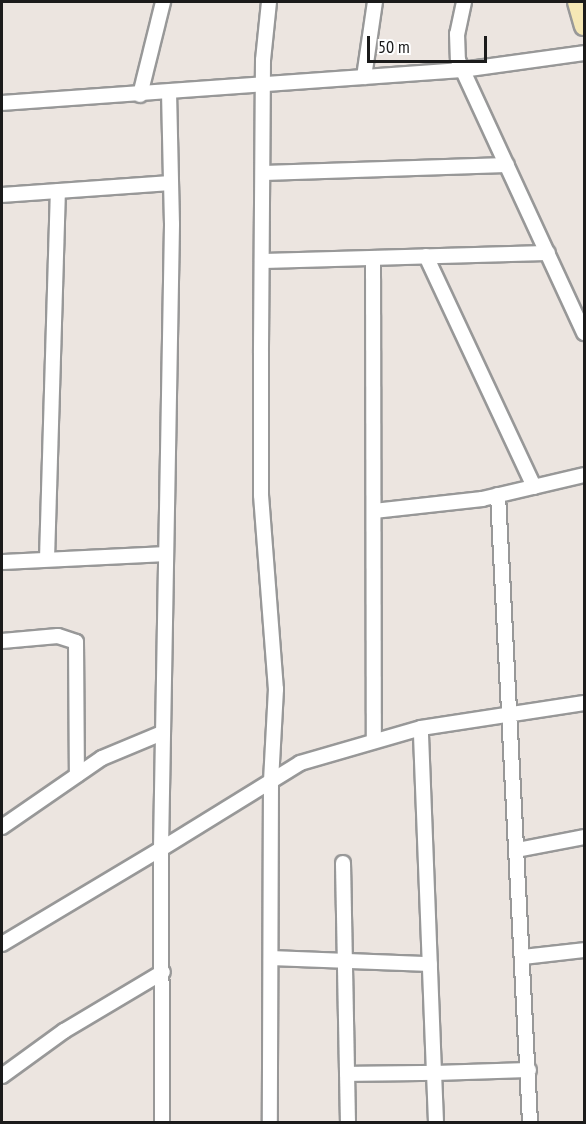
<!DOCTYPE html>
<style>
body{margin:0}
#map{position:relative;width:586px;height:1124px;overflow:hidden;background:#ece5e0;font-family:"PT Sans Narrow",sans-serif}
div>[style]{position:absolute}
.roads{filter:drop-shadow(2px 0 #989898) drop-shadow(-2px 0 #989898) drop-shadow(0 2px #989898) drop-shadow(0 -2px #989898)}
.minor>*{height:14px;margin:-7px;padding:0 7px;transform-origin:7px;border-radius:7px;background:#fff}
.secondary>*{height:18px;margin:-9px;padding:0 9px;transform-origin:9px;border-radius:9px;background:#f5e7b5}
span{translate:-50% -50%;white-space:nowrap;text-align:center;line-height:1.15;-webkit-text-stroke:6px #fff;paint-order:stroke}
.frame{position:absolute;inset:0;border:3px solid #1b1b1b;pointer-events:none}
.scale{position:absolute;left:367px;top:36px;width:120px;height:27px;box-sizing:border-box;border:3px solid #1b1b1b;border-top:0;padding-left:8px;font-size:18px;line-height:21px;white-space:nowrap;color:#1b1b1b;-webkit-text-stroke:4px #fff;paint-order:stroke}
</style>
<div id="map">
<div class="roads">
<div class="minor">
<div style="left:269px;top:2px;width:58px;rotate:95.9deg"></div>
<div style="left:263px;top:60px;width:293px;rotate:90.4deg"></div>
<div style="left:261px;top:353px;width:142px;rotate:90deg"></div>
<div style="left:261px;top:495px;width:195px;rotate:85.6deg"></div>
<div style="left:276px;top:689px;width:92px;rotate:93.1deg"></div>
<div style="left:271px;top:781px;width:341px;rotate:90.2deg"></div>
<div style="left:464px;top:2px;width:33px;rotate:102deg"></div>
<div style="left:457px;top:34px;width:26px;rotate:88deg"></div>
<div style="left:458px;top:60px;width:301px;rotate:65.2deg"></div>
<div style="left:364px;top:77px;width:76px;rotate:-81.7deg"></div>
<div style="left:140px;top:95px;width:96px;rotate:-76.1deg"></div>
<div style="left:2px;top:103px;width:461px;rotate:-4.1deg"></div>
<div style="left:462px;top:70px;width:123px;rotate:-7.9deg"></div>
<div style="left:263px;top:173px;width:244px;rotate:-1.9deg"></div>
<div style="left:2px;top:195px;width:169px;rotate:-4.1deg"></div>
<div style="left:426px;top:256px;width:255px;rotate:64.9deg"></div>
<div style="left:373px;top:258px;width:481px;rotate:89.9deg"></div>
<div style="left:262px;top:261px;width:286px;rotate:-1.6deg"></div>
<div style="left:498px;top:495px;width:628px;rotate:87.08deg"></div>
<div style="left:374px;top:511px;width:109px;rotate:-6.3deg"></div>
<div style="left:482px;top:499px;width:105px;rotate:-13.2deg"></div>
<div style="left:47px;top:559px;width:368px;rotate:-88.3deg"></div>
<div style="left:2px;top:562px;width:163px;rotate:-2.8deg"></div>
<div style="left:2px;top:641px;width:56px;rotate:-5.1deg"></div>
<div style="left:58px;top:636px;width:19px;rotate:18deg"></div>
<div style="left:76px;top:642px;width:133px;rotate:89.6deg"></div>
<div style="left:2px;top:827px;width:121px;rotate:-34.6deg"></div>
<div style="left:102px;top:758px;width:65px;rotate:-22.6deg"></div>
<div style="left:517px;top:850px;width:68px;rotate:-11deg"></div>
<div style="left:343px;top:863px;width:259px;rotate:88.9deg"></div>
<div style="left:2px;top:944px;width:185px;rotate:-30.9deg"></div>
<div style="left:161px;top:849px;width:625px;rotate:-88.99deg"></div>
<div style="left:172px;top:224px;width:130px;rotate:-91.3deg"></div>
<div style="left:523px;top:957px;width:61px;rotate:-6.5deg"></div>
<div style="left:271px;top:958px;width:159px;rotate:2.2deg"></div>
<div style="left:347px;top:1074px;width:87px;rotate:-0.7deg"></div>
<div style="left:434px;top:1073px;width:345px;rotate:-92.2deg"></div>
<div style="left:2px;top:1076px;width:77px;rotate:-36deg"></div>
<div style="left:64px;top:1031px;width:115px;rotate:-30.8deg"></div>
<div style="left:162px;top:1122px;width:273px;rotate:-90.2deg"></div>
<div style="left:161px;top:849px;width:163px;rotate:-31.7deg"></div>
<div style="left:300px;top:763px;width:126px;rotate:-16.1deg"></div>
<div style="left:421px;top:728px;width:165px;rotate:-8.7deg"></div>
<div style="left:436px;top:1122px;width:49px;rotate:-92.3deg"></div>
<div style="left:434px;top:1073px;width:95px;rotate:-1.8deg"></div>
</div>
<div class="secondary">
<div style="left:577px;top:2px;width:25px;rotate:74deg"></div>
</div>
</div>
<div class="frame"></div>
<div class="scale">50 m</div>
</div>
